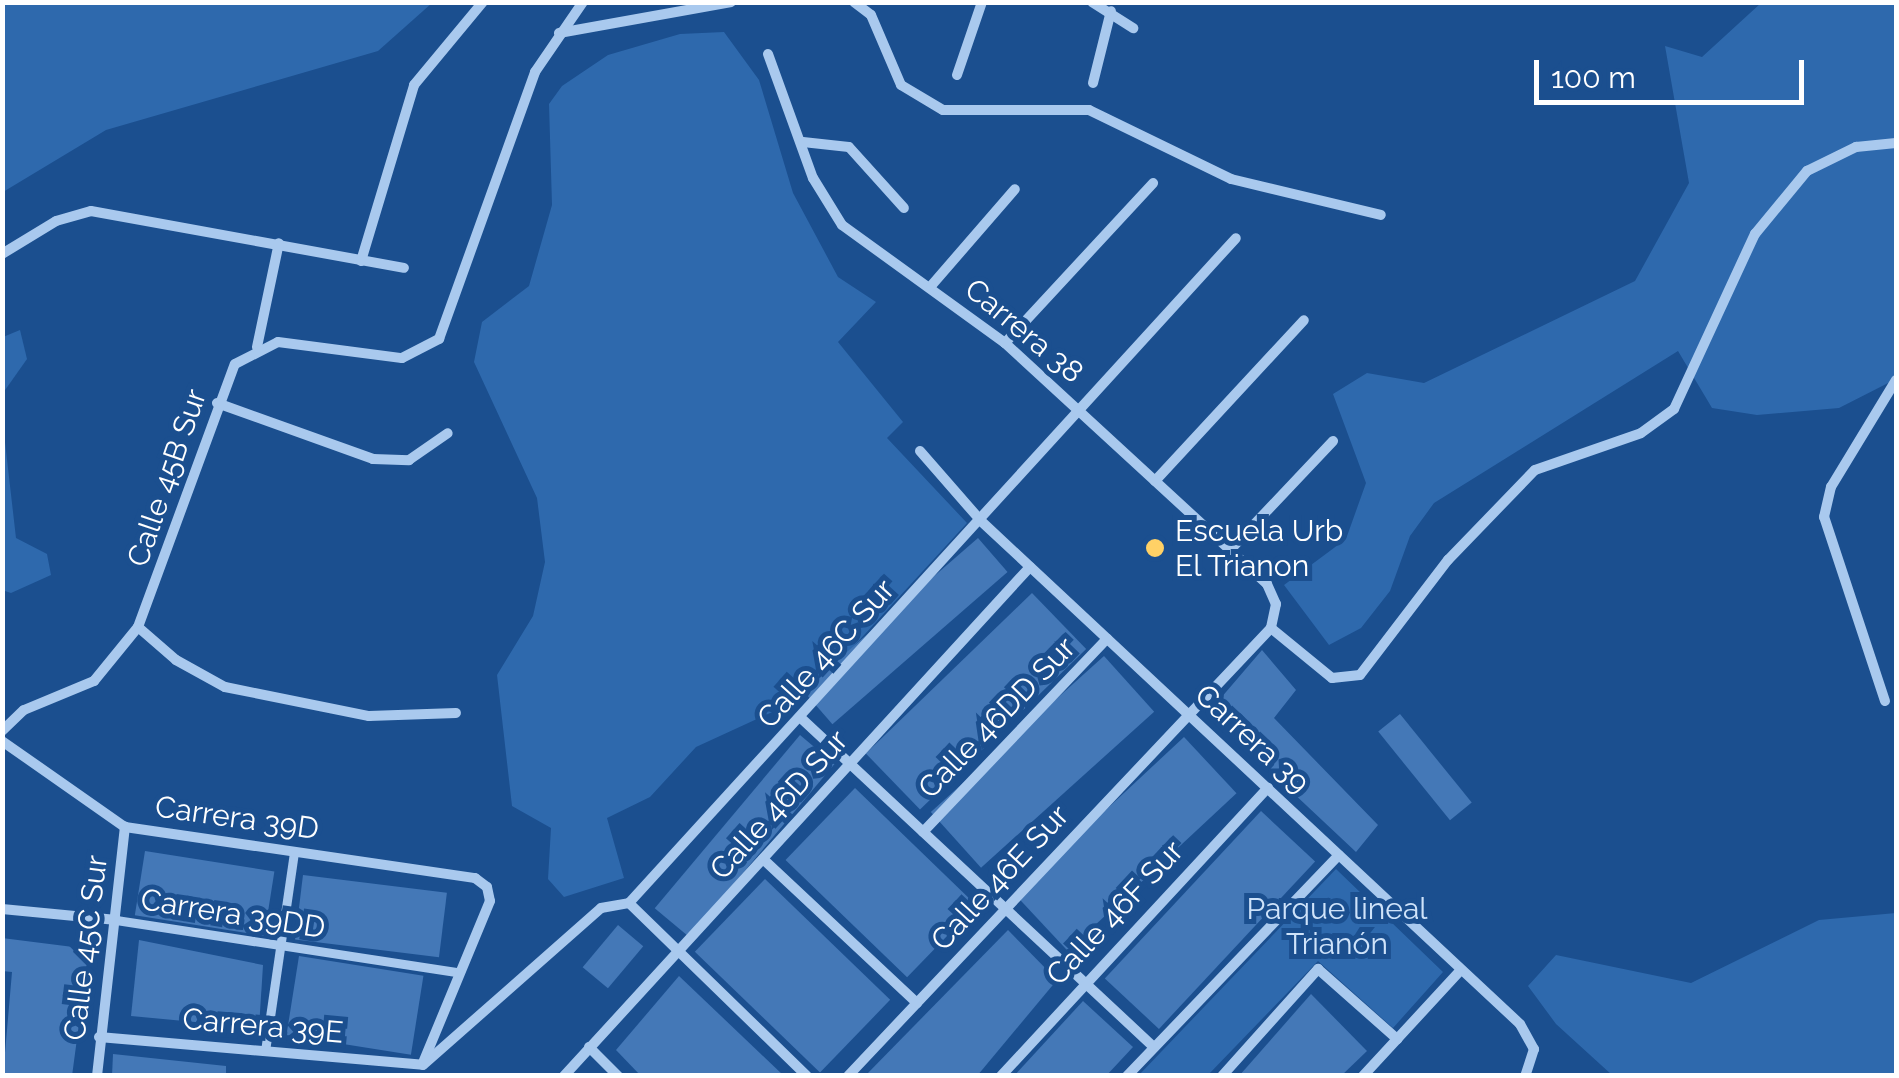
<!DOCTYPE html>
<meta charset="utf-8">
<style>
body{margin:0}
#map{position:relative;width:1899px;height:1078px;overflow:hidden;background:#1b4f8f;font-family:Raleway,sans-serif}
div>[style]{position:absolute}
.green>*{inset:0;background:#2e69ad}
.building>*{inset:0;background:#4478b7;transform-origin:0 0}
.pedestrian>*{height:9px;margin:-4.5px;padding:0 4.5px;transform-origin:4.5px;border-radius:4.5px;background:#a9c9ee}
.minor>*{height:10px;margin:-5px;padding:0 5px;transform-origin:5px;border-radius:5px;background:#a9c9ee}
.dots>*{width:28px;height:28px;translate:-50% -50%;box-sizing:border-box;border:5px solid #1b4f8f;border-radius:50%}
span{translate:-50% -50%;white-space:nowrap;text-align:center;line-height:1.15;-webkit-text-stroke:10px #1b4f8f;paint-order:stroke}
.street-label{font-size:30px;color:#fff}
.poi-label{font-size:30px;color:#fff}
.left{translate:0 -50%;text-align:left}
.park-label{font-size:30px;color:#cfe3fa}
.frame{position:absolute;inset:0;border:5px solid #fff;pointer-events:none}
.scale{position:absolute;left:1534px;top:60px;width:270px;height:45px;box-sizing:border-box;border:5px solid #fff;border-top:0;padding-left:12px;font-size:30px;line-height:35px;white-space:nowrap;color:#fff;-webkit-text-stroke:8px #1b4f8f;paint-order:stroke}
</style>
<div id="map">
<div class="green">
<div style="clip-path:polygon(3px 2px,432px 2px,432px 3px,378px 51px,106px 130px,3px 192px)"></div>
<div style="clip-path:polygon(1761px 3px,1896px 3px,1896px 379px,1839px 408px,1757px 415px,1712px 408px,1678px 351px,1434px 503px,1410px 536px,1390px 591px,1361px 628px,1329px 645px,1284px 585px,1346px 539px,1366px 483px,1333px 394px,1367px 373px,1424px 383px,1635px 281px,1689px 183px,1665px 46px,1702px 57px)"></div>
<div style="clip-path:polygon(724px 32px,759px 80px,793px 193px,838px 277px,876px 302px,838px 342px,903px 422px,887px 438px,967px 523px,809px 695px,696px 747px,650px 797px,607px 818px,624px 878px,564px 897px,548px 879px,551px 828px,512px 806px,497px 675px,533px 616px,545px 562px,537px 498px,474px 362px,482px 322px,529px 286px,552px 205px,549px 104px,562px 86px,608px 55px,680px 34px)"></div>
<div style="clip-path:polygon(20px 330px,27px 359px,3px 393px,3px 337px)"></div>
<div style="clip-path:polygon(2px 416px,16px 538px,47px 554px,51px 575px,11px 593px,2px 590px)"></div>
<div style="clip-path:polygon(1336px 869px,1443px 972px,1393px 1028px,1318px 961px,1208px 1075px,1139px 1075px)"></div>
<div style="clip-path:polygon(1896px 913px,1896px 1075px,1612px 1075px,1556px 1024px,1528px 986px,1556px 955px,1691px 983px,1819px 920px)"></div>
</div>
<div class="building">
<div style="left:978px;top:538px;width:45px;height:232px;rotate:49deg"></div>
<div style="left:1032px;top:593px;width:78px;height:231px;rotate:46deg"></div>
<div style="clip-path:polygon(1262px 650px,1296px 690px,1274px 718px,1378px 825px,1356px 852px,1208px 713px)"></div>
<div style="left:1104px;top:656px;width:75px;height:233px;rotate:48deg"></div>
<div style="left:1400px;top:714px;width:114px;height:28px;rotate:51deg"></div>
<div style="left:800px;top:735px;width:45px;height:226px;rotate:40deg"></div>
<div style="left:1184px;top:737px;width:77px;height:231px;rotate:47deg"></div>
<div style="left:855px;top:788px;width:169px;height:100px;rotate:44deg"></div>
<div style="left:1261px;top:811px;width:74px;height:229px;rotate:43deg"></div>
<div style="left:145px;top:851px;width:131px;height:65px;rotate:9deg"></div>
<div style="left:303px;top:875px;width:145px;height:65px;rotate:7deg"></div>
<div style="left:765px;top:879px;width:174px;height:101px;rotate:44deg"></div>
<div style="left:618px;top:925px;width:33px;height:55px;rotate:40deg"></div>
<div style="clip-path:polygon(1008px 930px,1057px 980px,977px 1076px,865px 1076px)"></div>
<div style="clip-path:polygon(2px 938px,89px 949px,72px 1076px,3px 1076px,12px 972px,2px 971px)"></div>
<div style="clip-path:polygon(139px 940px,263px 965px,259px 1028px,131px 1016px)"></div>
<div style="left:299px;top:956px;width:126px;height:80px;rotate:9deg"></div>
<div style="clip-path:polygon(679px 976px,784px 1076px,641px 1076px,616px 1050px)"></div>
<div style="clip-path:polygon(1311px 994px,1367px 1051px,1341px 1076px,1239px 1076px)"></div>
<div style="clip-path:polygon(1083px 1001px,1133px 1047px,1106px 1076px,1014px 1076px)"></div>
<div style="clip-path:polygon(113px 1054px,226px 1066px,226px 1076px,112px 1076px)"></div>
</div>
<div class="pedestrian">
<div style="left:116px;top:920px;width:344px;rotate:8.7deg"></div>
<div style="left:265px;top:1051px;width:201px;rotate:-81.7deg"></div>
</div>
<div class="minor">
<div style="left:854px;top:2px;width:21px;rotate:37deg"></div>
<div style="left:871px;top:15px;width:76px;rotate:66.8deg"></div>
<div style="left:901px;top:85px;width:49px;rotate:30.8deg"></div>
<div style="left:943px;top:110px;width:146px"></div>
<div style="left:1089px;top:110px;width:158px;rotate:25.9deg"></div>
<div style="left:1231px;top:179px;width:154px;rotate:13.5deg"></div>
<div style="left:1092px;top:2px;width:49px;rotate:32.4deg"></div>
<div style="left:559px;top:33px;width:175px;rotate:-10.2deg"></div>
<div style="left:768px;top:54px;width:132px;rotate:70.1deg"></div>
<div style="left:813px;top:178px;width:55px;rotate:58.3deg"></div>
<div style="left:842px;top:225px;width:201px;rotate:35.9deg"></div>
<div style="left:1005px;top:343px;width:356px;rotate:42.6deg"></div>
<div style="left:1267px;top:584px;width:22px;rotate:66deg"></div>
<div style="left:1276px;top:604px;width:25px;rotate:102deg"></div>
<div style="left:1271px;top:628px;width:616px;rotate:133.36deg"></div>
<div style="left:957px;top:75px;width:77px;rotate:-71.1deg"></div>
<div style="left:1093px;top:83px;width:74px;rotate:-76deg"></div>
<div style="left:803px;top:142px;width:46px;rotate:6.2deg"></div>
<div style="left:849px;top:147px;width:82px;rotate:48deg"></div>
<div style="left:2px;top:254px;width:63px;rotate:-31.4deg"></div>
<div style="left:56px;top:221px;width:36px;rotate:-16deg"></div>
<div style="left:91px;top:211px;width:318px;rotate:10.3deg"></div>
<div style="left:361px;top:261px;width:184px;rotate:-73.2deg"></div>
<div style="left:414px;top:85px;width:108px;rotate:-50.3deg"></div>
<div style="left:931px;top:286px;width:128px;rotate:-49.1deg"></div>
<div style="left:1005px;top:343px;width:218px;rotate:-47.2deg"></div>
<div style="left:257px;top:347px;width:106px;rotate:-78.1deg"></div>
<div style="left:217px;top:403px;width:166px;rotate:19.7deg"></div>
<div style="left:373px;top:459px;width:36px;rotate:2deg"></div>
<div style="left:409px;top:460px;width:47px;rotate:-34.7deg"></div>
<div style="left:920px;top:451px;width:93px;rotate:48.9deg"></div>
<div style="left:981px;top:521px;width:737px;rotate:43.02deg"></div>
<div style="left:1520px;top:1024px;width:29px;rotate:61deg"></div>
<div style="left:1534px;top:1049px;width:28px;rotate:108deg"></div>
<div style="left:1155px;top:481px;width:219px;rotate:-47.2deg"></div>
<div style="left:1230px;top:550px;width:150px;rotate:-46.6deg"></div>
<div style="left:138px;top:627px;width:50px;rotate:41deg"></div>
<div style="left:176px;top:660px;width:56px;rotate:28.9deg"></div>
<div style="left:225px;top:687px;width:147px;rotate:11.4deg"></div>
<div style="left:369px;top:716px;width:87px;rotate:-2deg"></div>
<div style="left:1271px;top:628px;width:79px;rotate:39.3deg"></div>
<div style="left:1332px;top:678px;width:28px;rotate:-6deg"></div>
<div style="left:1360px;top:675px;width:145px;rotate:-52.6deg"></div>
<div style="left:1448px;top:560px;width:125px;rotate:-46deg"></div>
<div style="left:1535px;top:470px;width:112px;rotate:-19.2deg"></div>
<div style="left:1641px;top:433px;width:41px;rotate:-36deg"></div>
<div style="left:1674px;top:409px;width:193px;rotate:-65.2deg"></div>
<div style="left:1755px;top:234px;width:82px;rotate:-50.5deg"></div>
<div style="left:1807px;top:171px;width:55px;rotate:-26.1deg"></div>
<div style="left:1856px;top:147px;width:40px;rotate:-5.7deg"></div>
<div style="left:1885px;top:701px;width:194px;rotate:-108.3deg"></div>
<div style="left:1824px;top:517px;width:31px;rotate:-77deg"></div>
<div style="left:1831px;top:487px;width:125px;rotate:-58.7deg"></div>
<div style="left:802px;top:719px;width:481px;rotate:43deg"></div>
<div style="left:2px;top:731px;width:30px;rotate:-44deg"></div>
<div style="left:24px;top:710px;width:76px;rotate:-22.5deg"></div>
<div style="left:94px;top:681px;width:70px;rotate:-50.8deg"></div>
<div style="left:138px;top:627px;width:280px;rotate:-69.8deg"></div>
<div style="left:235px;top:364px;width:48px;rotate:-27.1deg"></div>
<div style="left:278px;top:342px;width:125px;rotate:7.4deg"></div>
<div style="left:402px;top:358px;width:42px;rotate:-27.2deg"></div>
<div style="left:439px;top:339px;width:284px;rotate:-70.2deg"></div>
<div style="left:535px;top:72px;width:85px;rotate:-55.6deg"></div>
<div style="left:2px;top:741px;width:150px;rotate:35deg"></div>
<div style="left:125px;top:827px;width:354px;rotate:8.3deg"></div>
<div style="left:475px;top:878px;width:15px;rotate:37deg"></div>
<div style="left:487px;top:887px;width:14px;rotate:78deg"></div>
<div style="left:490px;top:901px;width:175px;rotate:112.5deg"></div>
<div style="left:923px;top:832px;width:267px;rotate:-46.4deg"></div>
<div style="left:763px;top:859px;width:211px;rotate:43.1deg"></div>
<div style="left:629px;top:903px;width:248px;rotate:44.2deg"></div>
<div style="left:2px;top:909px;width:115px;rotate:5.5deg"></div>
<div style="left:99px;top:1037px;width:325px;rotate:4.9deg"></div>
<div style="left:589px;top:1047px;width:41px;rotate:45deg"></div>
<div style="left:423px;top:1065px;width:237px;rotate:-41.4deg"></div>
<div style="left:601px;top:908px;width:28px;rotate:-10deg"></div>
<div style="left:629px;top:903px;width:900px;rotate:-47.61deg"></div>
<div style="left:97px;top:1076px;width:251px;rotate:-83.6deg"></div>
<div style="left:564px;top:1076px;width:690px;rotate:-47.53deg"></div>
<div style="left:1001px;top:1076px;width:393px;rotate:-47.2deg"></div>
<div style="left:1127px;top:1076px;width:306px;rotate:-46.2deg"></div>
<div style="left:1222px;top:1076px;width:144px;rotate:-48.1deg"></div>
<div style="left:1318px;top:969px;width:106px;rotate:41.5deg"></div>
<div style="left:1363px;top:1076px;width:143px;rotate:-47.3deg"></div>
</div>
<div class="dots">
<div style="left:1155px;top:548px;background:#ffd166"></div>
</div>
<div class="street-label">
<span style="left:1024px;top:331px;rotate:40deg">Carrera 38</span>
<span style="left:167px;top:478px;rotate:-71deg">Calle 45B Sur</span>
<span style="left:826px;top:654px;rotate:-48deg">Calle 46C Sur</span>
<span style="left:997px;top:718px;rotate:-46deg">Calle 46DD Sur</span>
<span style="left:1252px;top:739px;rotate:43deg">Carrera 39</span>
<span style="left:779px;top:805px;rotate:-48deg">Calle 46D Sur</span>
<span style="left:237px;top:818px;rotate:8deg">Carrera 39D</span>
<span style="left:1000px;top:878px;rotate:-47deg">Calle 46E Sur</span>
<span style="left:1115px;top:913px;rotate:-47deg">Calle 46F Sur</span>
<span style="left:233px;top:914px;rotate:9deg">Carrera 39DD</span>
<span style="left:86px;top:948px;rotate:-83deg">Calle 45C Sur</span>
<span style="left:263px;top:1026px;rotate:5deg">Carrera 39E</span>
</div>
<div class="poi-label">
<span class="left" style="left:1175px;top:548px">Escuela Urb<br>El Trianon</span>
</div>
<div class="park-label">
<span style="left:1337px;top:926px">Parque lineal<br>Trianón</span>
</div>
<div class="frame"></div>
<div class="scale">100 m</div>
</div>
